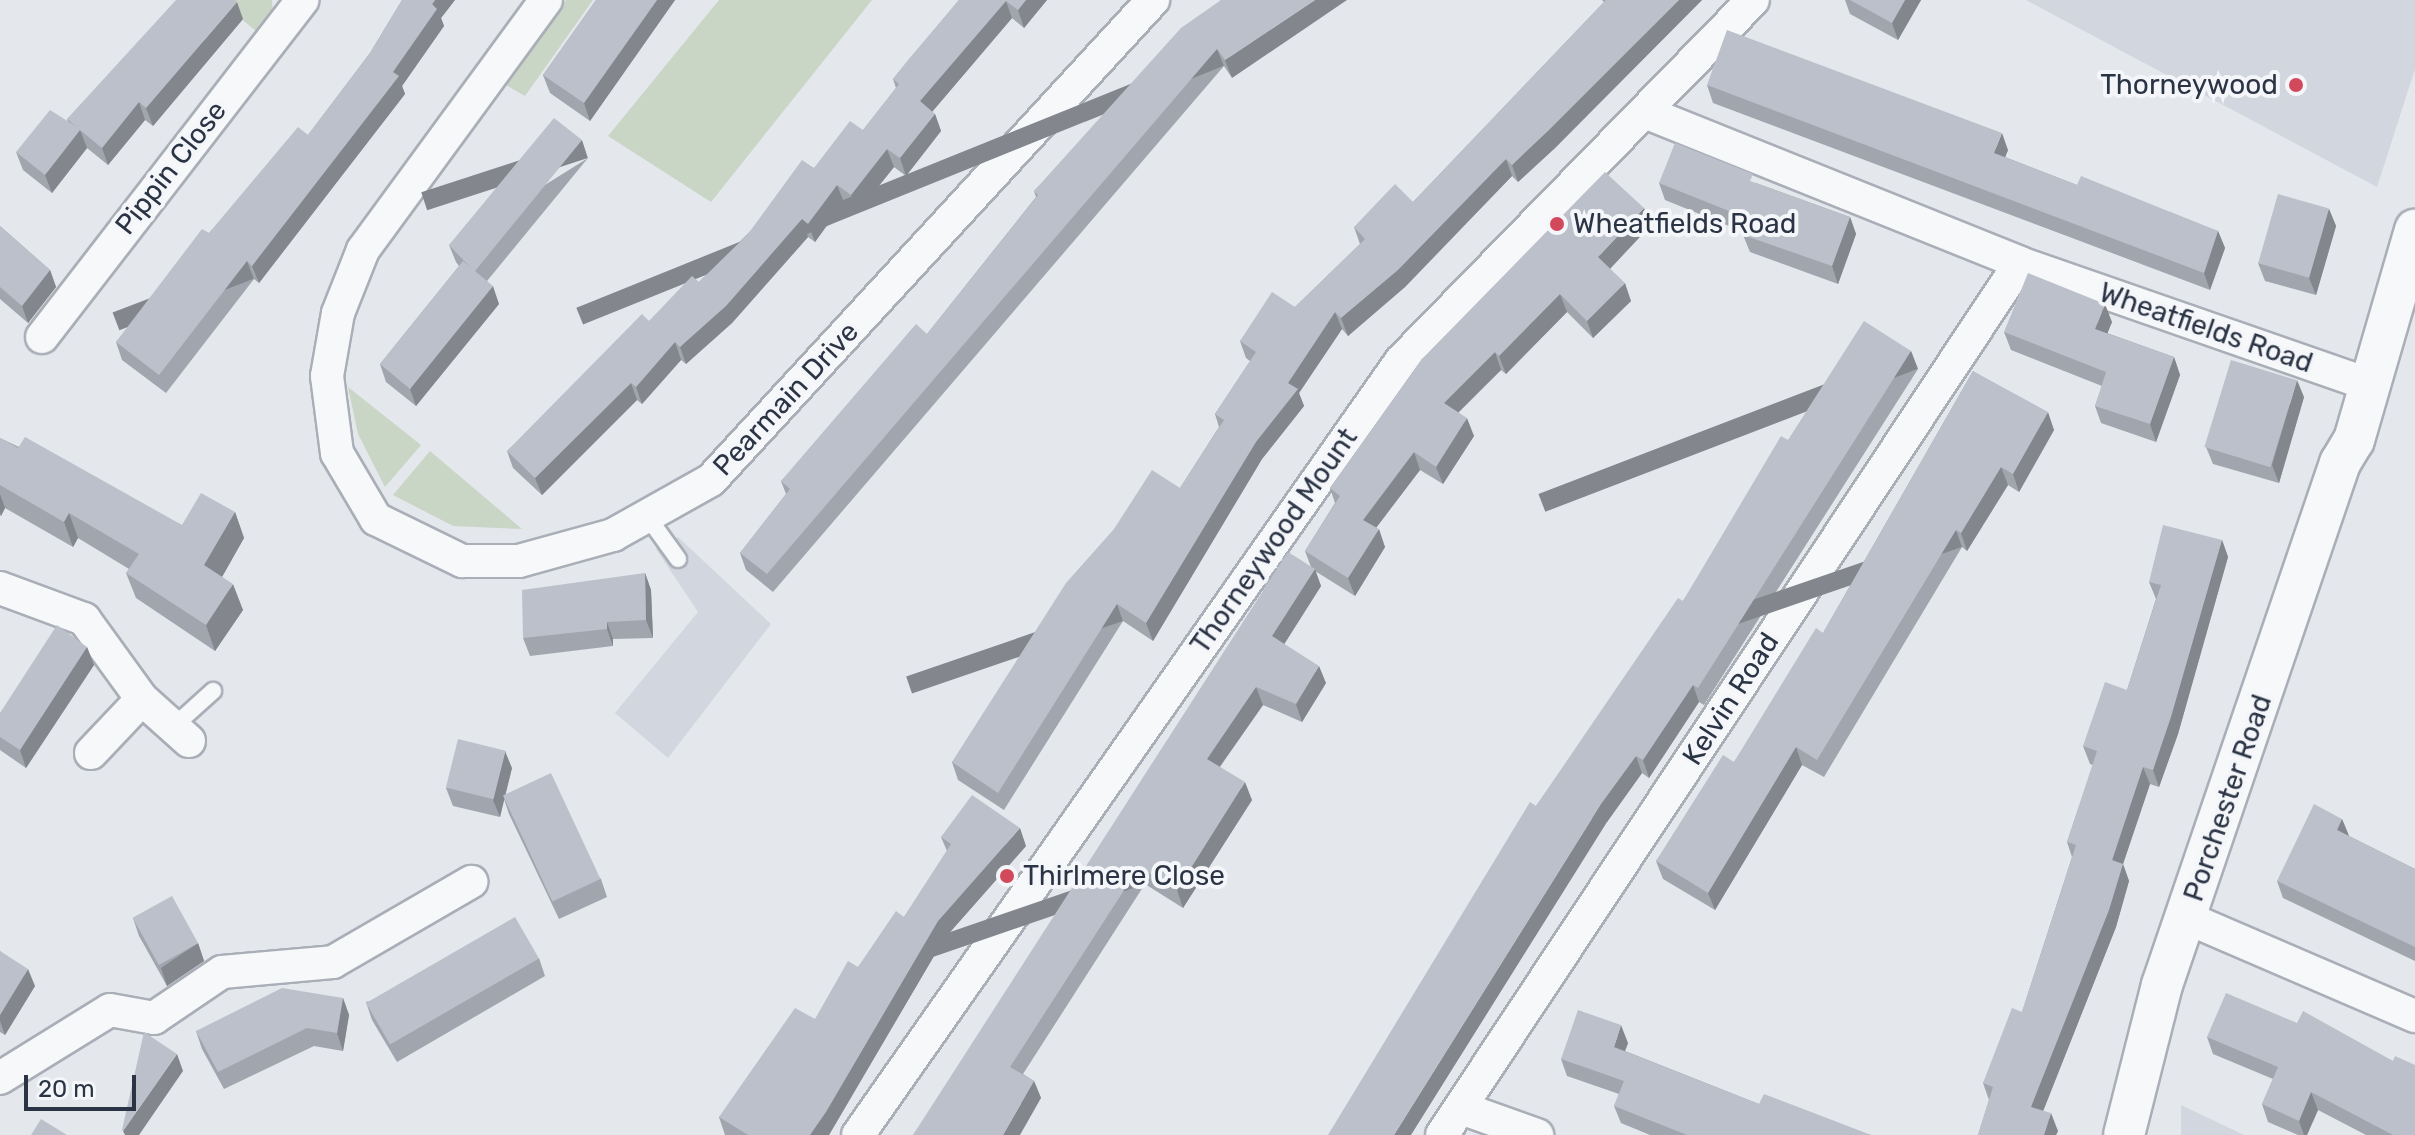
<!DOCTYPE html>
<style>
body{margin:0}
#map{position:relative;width:2415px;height:1135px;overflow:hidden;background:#e4e7ec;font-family:Rubik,sans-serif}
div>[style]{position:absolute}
.built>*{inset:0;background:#d2d6de}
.green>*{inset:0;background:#c9d6c5}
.roads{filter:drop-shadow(2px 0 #a9aeb7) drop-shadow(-2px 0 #a9aeb7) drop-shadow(0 2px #a9aeb7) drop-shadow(0 -2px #a9aeb7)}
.service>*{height:16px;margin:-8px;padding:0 8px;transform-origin:8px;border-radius:8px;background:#f7f8fa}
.minor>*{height:32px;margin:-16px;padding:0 16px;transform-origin:16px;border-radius:16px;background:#f7f8fa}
.tertiary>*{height:40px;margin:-20px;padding:0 20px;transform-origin:20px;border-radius:20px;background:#f7f8fa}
.wall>*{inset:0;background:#a1a5ae}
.shaded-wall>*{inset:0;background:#83868d;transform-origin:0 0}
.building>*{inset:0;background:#bbc0ca;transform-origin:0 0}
.dots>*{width:22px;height:22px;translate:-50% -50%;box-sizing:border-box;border:4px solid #f4f6f9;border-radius:50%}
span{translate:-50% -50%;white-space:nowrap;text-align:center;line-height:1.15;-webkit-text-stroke:8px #f4f6f9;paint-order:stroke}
.poi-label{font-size:28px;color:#2b3445}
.right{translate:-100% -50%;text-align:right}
.left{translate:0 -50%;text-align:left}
.street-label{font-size:28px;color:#2b3445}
.scale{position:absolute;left:24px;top:1075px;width:112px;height:36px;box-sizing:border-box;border:4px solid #2b3445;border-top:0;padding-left:10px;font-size:24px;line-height:28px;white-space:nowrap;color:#2b3445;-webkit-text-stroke:6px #f4f6f9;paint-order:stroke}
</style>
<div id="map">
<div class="built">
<div style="clip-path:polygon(2026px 0,2415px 0,2415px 69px,2377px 187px)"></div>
<div style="clip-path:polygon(678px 537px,771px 624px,668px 758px,615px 713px,698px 612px,656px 549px)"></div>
<div style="clip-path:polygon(2181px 1105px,2244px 1135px,2181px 1135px)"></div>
</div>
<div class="green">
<div style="clip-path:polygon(219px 0,272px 0,273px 16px,258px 33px)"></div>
<div style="clip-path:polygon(566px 0,593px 0,525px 96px,506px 85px)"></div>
<div style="clip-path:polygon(719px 0,872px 0,711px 202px,608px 136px)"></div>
<div style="clip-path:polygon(348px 387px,421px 445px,385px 487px,358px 434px)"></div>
<div style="clip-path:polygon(430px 451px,522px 529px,453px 526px,393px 495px)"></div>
</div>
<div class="roads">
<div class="service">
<div style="left:647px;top:516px;width:53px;rotate:54.2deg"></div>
<div style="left:173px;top:727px;width:54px;rotate:-42deg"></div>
</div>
<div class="minor">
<div style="left:546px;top:0;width:310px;rotate:126.2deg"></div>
<div style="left:363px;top:250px;width:68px;rotate:111.6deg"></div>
<div style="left:338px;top:313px;width:64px;rotate:99.9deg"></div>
<div style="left:327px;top:376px;width:78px;rotate:82.6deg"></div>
<div style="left:337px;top:453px;width:77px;rotate:59.4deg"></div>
<div style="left:376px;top:519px;width:96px;rotate:26deg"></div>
<div style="left:462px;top:561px;width:57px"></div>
<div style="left:519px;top:561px;width:98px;rotate:-15.5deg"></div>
<div style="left:613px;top:535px;width:112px;rotate:-29.3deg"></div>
<div style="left:711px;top:480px;width:653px;rotate:-47.36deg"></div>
<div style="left:1645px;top:112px;width:404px;rotate:21.9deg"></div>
<div style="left:2020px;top:263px;width:367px;rotate:19.2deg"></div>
<div style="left:42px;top:337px;width:426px;rotate:-52.3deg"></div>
<div style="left:0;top:588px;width:90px;rotate:20.3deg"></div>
<div style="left:84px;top:619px;width:99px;rotate:54.1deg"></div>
<div style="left:142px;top:699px;width:63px;rotate:41.8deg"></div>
<div style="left:91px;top:753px;width:74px;rotate:-46.6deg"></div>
<div style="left:2187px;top:918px;width:248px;rotate:23.3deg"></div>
<div style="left:0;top:1078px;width:129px;rotate:-31.7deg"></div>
<div style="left:110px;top:1010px;width:45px;rotate:10.3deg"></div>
<div style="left:154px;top:1018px;width:82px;rotate:-34.1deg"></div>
<div style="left:222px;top:972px;width:111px;rotate:-5.1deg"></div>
<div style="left:333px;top:962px;width:160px;rotate:-30.1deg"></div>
<div style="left:1461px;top:1108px;width:81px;rotate:19.6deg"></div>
<div style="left:858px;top:1135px;width:945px;rotate:-54.95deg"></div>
<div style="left:1401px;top:361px;width:504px;rotate:-45.72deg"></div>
<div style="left:1442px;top:1135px;width:1046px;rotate:-56.46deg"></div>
</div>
<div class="tertiary">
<div style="left:2124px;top:1135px;width:155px;rotate:-75.8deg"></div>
<div style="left:2162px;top:985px;width:552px;rotate:-71.17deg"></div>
<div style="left:2340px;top:463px;width:27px;rotate:-59deg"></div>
<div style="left:2354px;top:440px;width:219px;rotate:-73.8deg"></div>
</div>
</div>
<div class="wall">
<div style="clip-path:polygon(402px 0,455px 0,441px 18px,444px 26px,402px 86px,405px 94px,259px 283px,254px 279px,166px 393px,122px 360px,116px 342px,209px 233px,308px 135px,370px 53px)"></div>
<div style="clip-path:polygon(596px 0,675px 0,590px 121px,550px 93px,543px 75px)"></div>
<div style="clip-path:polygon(959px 0,1047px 0,1024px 28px,1012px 18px,932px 112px,935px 114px,941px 131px,906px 176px,894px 167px,858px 212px,844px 202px,815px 242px,808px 237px,732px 323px,686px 364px,681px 360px,642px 404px,637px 400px,542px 495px,513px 468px,507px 451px,649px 321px,699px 282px,814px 168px,863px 130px,896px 88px,893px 79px)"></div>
<div style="clip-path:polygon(1221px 0,1232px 78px,1224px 66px,773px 592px,746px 570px,740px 553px,786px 494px,781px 481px,927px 334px,1036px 197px,1034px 191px)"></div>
<div style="clip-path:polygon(1602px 0,1702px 0,1555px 148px,1518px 182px,1512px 176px,1405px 287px,1348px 336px,1342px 329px,1299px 393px,1304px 406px,1262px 459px,1153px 641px,1123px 621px,1004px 810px,958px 780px,952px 762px,1180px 488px,1219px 427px,1215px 414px,1250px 361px,1246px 358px,1240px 341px,1295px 307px,1360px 244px,1354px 227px,1413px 202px,1604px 2px)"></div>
<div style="clip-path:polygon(1845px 0,1921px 0,1898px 40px,1850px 14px)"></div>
<div style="clip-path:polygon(243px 19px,153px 126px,145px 120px,108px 165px,87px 148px,52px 193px,23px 170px,16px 152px,68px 122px,67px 119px)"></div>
<div style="clip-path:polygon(1707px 85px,2008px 150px,2005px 157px,2077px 185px,2218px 231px,2225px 248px,2210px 290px,1713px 103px)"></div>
<div style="clip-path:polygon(588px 158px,487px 281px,499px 304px,416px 406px,386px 382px,380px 364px,459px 266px,456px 262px,449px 245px)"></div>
<div style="clip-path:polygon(1659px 183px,1756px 183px,1850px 217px,1856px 234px,1838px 284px,1750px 252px,1743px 235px,1744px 232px,1665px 200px)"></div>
<div style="clip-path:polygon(2329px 209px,2336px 226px,2316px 295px,2265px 281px,2258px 263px)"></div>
<div style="clip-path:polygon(1651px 225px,1610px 269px,1631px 301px,1593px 338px,1567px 312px,1506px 374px,1501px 370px,1458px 412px,1474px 436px,1443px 484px,1420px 470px,1376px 528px,1385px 547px,1355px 596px,1315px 571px,1321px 586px,1284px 644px,1326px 683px,1302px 722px,1263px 705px,1220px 767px,1252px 800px,1183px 908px,1145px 884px,1023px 1074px,1034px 1081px,1041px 1098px,913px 1135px,1311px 567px,1305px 551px,1335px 503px,1330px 488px,1422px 359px)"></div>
<div style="clip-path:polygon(0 226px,50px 270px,56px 287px,28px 323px,0 299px)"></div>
<div style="clip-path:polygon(2112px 322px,2107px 333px,2174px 357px,2180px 375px,2156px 442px,2101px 423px,2095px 406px,2102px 386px,2011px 350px,2004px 332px)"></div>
<div style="clip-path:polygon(1911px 351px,1918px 369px,1704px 705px,1699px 702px,1649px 778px,1642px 773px,1607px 822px,1536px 806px,1683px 601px,1788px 440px)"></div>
<div style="clip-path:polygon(1973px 371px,2054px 430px,2019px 492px,2008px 485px,1967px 551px,1962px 547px,1824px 777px,1802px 765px,1715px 910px,1663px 879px,1656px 861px,1734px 762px,1823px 633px)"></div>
<div style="clip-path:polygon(2304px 397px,2279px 483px,2213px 464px,2206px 447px)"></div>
<div style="clip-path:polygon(0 438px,182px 525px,235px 512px,244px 538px,222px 577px,243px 610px,215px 651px,136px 598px,126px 573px,129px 569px,78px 538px,73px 547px,5px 508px,1px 516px,0 515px)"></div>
<div style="clip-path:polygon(2222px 540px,2228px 557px,2178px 734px,2159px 787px,2150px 784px,2123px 864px,2129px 881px,2116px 927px,2043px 1111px,2058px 1131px,2056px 1135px,1978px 1135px,1989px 1100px,1983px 1083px,2022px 1012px,2072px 857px,2067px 842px,2093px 765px,2090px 764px,2083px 746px,2127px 690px,2156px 599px,2149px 582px)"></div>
<div style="clip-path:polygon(645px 573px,651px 590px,653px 638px,613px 639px,613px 646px,530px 656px,523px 638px)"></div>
<div style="clip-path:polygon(87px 647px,94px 665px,26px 768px,0 750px,0 713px)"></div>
<div style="clip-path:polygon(512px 768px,505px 795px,601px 879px,607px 897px,559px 919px,509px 814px,504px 799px,500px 817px,453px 806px,446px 788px)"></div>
<div style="clip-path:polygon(2342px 819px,2349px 836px,2415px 869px,2415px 961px,2283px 898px,2277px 881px)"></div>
<div style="clip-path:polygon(941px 837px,1026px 846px,944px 939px,829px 1135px,725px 1135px,719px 1117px,815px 1019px,858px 967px,904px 917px,947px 851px)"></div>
<div style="clip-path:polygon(133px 918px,198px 943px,204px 961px,167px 986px,139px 936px)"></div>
<div style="clip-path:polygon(0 951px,35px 986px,5px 1035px,0 1032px)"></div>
<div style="clip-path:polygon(539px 958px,545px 976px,397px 1062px,372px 1020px,366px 1002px)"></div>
<div style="clip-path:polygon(343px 998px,349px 1015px,343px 1051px,314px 1046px,224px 1089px,202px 1049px,196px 1031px)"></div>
<div style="clip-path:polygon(2297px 1023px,2393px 1061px,2415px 1135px,2366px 1135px,2318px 1110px,2307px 1135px,2298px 1135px,2268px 1122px,2262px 1104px,2273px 1079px,2213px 1054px,2207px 1037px)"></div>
<div style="clip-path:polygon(1628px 1043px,1625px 1051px,1759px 1104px,1871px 1135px,1650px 1135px,1621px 1123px,1614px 1106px,1619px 1094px,1567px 1076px,1561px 1059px)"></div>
</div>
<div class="shaded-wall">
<div style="clip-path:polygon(435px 0,455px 0,441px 18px,444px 26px,402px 86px,405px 94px,259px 283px,252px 266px,393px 72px)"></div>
<div style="clip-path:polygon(657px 0,675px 0,590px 121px,584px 103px)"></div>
<div style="clip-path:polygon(1026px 0,1047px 0,1024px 28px,1018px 10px)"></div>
<div style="clip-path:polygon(1315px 0,1347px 0,1232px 78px,1225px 60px)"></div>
<div style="clip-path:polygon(1679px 0,1702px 0,1555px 148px,1518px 182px,1512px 165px)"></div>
<div style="clip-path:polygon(1905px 0,1921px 0,1898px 40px,1892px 23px)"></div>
<div style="clip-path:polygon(1006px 1px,1012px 18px,926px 119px,920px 101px)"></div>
<div style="clip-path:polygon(237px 2px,243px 19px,153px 126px,146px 108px)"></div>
<div style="left:1217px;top:49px;width:18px;height:691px;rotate:68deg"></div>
<div style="clip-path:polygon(139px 102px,145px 120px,108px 165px,102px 148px)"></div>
<div style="clip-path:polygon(935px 114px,941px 131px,906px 176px,900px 158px)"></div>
<div style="clip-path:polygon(80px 130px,87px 148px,52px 193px,45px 175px)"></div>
<div style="clip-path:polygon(2002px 133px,2008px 150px,2000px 170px,1994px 153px)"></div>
<div style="left:582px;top:140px;width:19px;height:169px;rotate:72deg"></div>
<div style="clip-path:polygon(887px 149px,894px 167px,858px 212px,851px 195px)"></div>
<div style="clip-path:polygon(1506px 159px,1512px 176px,1405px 287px,1348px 336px,1341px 318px)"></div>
<div style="clip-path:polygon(837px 185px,844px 202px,815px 242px,808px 224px)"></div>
<div style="clip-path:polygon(1644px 208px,1651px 225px,1605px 274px,1598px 257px)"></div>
<div style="clip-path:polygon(2329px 209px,2336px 226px,2316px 295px,2309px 278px)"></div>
<div style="clip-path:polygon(1850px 217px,1856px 234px,1838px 284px,1832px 266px)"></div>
<div style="clip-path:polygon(802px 219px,808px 237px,732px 323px,686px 364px,680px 347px)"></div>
<div style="clip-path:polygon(2218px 231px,2225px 248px,2210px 290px,2204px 273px)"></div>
<div style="left:247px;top:261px;width:19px;height:144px;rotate:69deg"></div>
<div style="clip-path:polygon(50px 270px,56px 287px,28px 323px,22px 306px)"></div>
<div style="clip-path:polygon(1625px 283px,1631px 301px,1593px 338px,1587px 321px)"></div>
<div style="clip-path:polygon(493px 286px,499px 304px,416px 406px,410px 389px)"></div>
<div style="clip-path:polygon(1560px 294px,1567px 312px,1506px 374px,1499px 356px)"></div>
<div style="clip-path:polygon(2105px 304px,2112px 322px,2102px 347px,2095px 329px)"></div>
<div style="clip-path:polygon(1335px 312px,1342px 329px,1299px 393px,1304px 406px,1262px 459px,1153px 641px,1146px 623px,1288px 383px)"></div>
<div style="clip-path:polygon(675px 342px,681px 360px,642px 404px,636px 387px)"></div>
<div style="left:1911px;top:351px;width:19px;height:399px;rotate:69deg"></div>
<div style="clip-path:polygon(1495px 352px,1501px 370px,1450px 421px,1444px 403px)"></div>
<div style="clip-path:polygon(2174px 357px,2180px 375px,2156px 442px,2150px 424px)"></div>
<div style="clip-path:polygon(2297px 380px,2304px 397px,2279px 483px,2272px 465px)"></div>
<div style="clip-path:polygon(631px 383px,637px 400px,542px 495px,535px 478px)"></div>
<div style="clip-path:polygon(2048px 412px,2054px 430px,2019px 492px,2013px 474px)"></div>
<div style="clip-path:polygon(1467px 418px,1474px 436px,1443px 484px,1436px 467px)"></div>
<div style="clip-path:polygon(1414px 452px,1420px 470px,1369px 537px,1363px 520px)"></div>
<div style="clip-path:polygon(2001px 467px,2008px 485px,1967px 551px,1961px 533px)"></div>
<div style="clip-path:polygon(0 494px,5px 508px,1px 516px,0 512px)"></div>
<div style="clip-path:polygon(235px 512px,244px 538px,214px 591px,204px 565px)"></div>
<div style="clip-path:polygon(69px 513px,78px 538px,73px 547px,64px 522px)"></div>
<div style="clip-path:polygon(1379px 529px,1385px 547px,1355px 596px,1348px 578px)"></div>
<div style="left:1956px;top:530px;width:18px;height:269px;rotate:71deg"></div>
<div style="clip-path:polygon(2222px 540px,2228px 557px,2178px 734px,2159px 787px,2153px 770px)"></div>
<div style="clip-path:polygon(1315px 569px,1321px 586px,1278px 654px,1272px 636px)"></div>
<div style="clip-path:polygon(645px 573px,651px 590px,653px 638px,646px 620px)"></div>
<div style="clip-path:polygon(233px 584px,243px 610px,215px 651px,206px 625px)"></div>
<div style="left:1117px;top:604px;width:18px;height:223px;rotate:71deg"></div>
<div style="clip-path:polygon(607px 622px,613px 639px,613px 646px,607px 629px)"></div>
<div style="clip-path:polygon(87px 647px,94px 665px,26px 768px,20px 750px)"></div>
<div style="clip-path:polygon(1319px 666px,1326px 683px,1302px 722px,1296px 704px)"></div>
<div style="clip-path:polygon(1693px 685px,1699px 702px,1649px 778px,1643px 760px)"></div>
<div style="clip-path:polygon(1256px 687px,1263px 705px,1213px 776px,1207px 759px)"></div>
<div style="clip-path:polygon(1796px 747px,1802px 765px,1715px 910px,1708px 893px)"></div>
<div style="clip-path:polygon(505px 751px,512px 768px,500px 817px,493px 800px)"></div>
<div style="clip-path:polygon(1636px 756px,1642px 773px,1607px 822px,1411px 1135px,1394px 1135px,1601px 804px)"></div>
<div style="clip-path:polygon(2143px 767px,2150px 784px,2123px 864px,2129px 881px,2116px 927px,2038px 1124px,2031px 1107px)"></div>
<div style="clip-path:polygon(1245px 782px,1252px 800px,1183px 908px,1177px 890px)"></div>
<div style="clip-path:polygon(2342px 819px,2349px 836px,2337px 830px)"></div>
<div style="clip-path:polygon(1020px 828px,1026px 846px,944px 939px,829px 1135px,810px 1135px,938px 921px)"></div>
<div style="left:1139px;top:867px;width:18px;height:238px;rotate:71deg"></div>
<div style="clip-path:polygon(198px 943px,204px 961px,167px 986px,161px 968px)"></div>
<div style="clip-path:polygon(28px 969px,35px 986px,5px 1035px,0 1021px,0 1015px)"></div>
<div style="clip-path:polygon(343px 998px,349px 1015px,343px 1051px,337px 1033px)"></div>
<div style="clip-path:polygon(1621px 1025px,1628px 1043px,1620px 1064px,1614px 1047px)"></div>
<div style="clip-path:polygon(177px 1054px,183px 1071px,139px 1135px,125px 1135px,123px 1131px)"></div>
<div style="clip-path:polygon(1034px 1081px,1041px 1098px,1020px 1135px,1003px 1135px)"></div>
<div style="clip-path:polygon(2311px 1092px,2318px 1110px,2307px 1135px,2304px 1135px,2299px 1121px)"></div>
<div style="clip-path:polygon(2051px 1113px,2058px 1131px,2056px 1135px,2044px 1135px)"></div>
</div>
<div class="building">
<div style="clip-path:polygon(176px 0,235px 0,237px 2px,146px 108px,139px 102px,102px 148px,80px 130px,45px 175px,16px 152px,50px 110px,77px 127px,67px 119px)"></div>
<div style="clip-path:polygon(402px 0,435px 0,432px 4px,437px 9px,393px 72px,399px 76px,252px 266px,247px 261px,159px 375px,116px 342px,202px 229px,209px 233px,298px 127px,308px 135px,370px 53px)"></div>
<div style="clip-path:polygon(596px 0,657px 0,584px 103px,543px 75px)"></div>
<div style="clip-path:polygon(959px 0,1026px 0,1018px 10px,1006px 1px,920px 101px,935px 114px,900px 158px,887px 149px,851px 195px,837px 185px,808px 224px,802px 219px,726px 306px,680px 347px,675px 342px,636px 387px,631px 383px,535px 478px,507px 451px,642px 314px,649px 321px,692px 276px,699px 282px,748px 234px,802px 160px,814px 168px,850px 121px,863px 130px,899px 84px,893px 79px,908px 60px)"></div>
<div style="clip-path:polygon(1221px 0,1315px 0,1225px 60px,1217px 49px,767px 574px,740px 553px,790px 489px,781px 481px,916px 324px,927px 334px,1038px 195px,1034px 191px,1181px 28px)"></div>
<div style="clip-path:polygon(1606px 0,1679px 0,1549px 130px,1512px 165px,1506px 159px,1398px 270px,1341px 318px,1335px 312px,1288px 383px,1298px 389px,1256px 442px,1146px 623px,1117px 604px,998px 793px,952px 762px,1066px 583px,1114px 529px,1152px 470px,1180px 488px,1224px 420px,1215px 414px,1256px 352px,1240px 341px,1272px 292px,1295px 307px,1365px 239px,1354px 227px,1395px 184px,1413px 202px)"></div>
<div style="clip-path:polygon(1850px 0,1905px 0,1892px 23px)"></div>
<div style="clip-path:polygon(1727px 30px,2002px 133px,1994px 153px,2077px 185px,2081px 176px,2218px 231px,2204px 273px,1707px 85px)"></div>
<div style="clip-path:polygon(554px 118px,582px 140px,475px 271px,493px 286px,410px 389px,380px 364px,463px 261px,471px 268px,449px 245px)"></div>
<div style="clip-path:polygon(1675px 143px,1753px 174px,1750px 181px,1850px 217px,1832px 266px,1743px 235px,1749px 219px,1659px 183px)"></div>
<div style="clip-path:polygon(1605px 172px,1644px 208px,1598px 257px,1625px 283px,1587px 321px,1560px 294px,1499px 356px,1495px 352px,1444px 403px,1467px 418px,1436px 467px,1414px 452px,1363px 520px,1379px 529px,1348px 578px,1305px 551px,1340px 496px,1330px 488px,1422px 359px)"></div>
<div style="left:2278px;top:194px;width:53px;height:72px;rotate:16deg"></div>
<div style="clip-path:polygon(0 226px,50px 270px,22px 306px,0 287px)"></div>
<div style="clip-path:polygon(2028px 273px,2105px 304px,2095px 329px,2174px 357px,2150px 424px,2095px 406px,2106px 372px,2004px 332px)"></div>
<div style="clip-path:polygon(1864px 321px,1911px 351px,1698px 688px,1693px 685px,1643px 760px,1636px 756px,1601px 804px,1394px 1135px,1328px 1135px,1530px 802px,1536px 806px,1678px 598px,1683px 601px,1781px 436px,1788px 440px)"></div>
<div style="left:2231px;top:360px;width:69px;height:91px;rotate:17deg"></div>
<div style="clip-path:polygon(1973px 371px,2048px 412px,2013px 474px,2001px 467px,1961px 533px,1956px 530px,1817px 760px,1796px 747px,1708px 893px,1656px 861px,1723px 755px,1734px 762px,1816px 628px,1823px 633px)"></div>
<div style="clip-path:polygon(25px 437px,182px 525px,201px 493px,235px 512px,204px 565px,233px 584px,206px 625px,126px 573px,139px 554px,69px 513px,64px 522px,0 485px,0 438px,18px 448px)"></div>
<div style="clip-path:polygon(2163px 525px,2222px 540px,2171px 717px,2153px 770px,2143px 767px,2112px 860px,2123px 864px,2109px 910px,2031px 1107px,2051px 1113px,2044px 1135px,1978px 1135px,1993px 1087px,1983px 1083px,2012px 1008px,2022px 1012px,2076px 845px,2067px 842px,2097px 751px,2083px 746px,2105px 682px,2127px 690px,2161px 585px,2149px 582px)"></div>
<div style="clip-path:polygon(1288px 552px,1315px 569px,1272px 636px,1319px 666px,1296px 704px,1256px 687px,1207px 759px,1245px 782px,1177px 890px,1139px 867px,1010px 1067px,1034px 1081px,1003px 1135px,913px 1135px)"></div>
<div style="clip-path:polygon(645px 573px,646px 620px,607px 622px,607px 629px,523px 638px,522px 590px)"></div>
<div style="clip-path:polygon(57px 625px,87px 647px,20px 750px,0 737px,0 713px)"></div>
<div style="left:458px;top:739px;width:49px;height:50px;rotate:14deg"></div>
<div style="left:551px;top:773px;width:117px;height:53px;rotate:65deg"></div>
<div style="clip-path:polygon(972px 795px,1020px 828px,938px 921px,826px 1112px,810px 1135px,748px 1135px,719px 1117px,795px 1008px,815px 1019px,848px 961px,858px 967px,896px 911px,904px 917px,951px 844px,941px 837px)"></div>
<div style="clip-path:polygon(2314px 804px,2342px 819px,2337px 830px,2415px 869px,2415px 947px,2277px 881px)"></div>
<div style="left:172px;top:896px;width:54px;height:45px;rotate:61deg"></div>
<div style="left:515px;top:917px;width:48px;height:172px;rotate:60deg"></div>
<div style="clip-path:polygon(0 951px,28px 969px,0 1015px)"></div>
<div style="clip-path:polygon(282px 988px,343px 998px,337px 1033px,307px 1028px,218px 1072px,196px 1031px)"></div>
<div style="clip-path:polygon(2226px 993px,2297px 1023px,2303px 1011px,2393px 1061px,2395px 1056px,2415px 1065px,2415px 1135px,2393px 1135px,2311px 1092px,2299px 1121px,2262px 1104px,2278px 1067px,2207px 1037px)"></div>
<div style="clip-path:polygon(1578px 1010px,1621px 1025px,1614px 1047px,1759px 1104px,1764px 1094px,1871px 1135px,1687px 1135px,1614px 1106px,1624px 1081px,1561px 1059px)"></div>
<div style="clip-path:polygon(144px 1032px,177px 1054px,123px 1131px,122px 1130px)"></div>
<div style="clip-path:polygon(41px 1119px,67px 1135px,31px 1135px)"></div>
</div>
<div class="dots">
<div style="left:2296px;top:85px;background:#d1495b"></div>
<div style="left:1557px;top:224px;background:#d1495b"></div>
<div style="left:1007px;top:876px;background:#d1495b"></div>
</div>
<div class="poi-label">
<span class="right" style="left:2278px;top:85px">Thorneywood</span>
<span class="left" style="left:1573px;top:224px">Wheatfields Road</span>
<span class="left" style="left:1023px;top:876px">Thirlmere Close</span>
</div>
<div class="street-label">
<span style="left:171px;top:168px;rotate:-52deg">Pippin Close</span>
<span style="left:2206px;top:328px;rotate:19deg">Wheatfields Road</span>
<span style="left:786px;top:399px;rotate:-47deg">Pearmain Drive</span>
<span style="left:1274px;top:541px;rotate:-55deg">Thorneywood Mount</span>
<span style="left:1731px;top:699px;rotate:-57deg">Kelvin Road</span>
<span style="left:2228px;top:798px;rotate:-71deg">Porchester Road</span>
</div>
<div class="scale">20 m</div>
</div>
